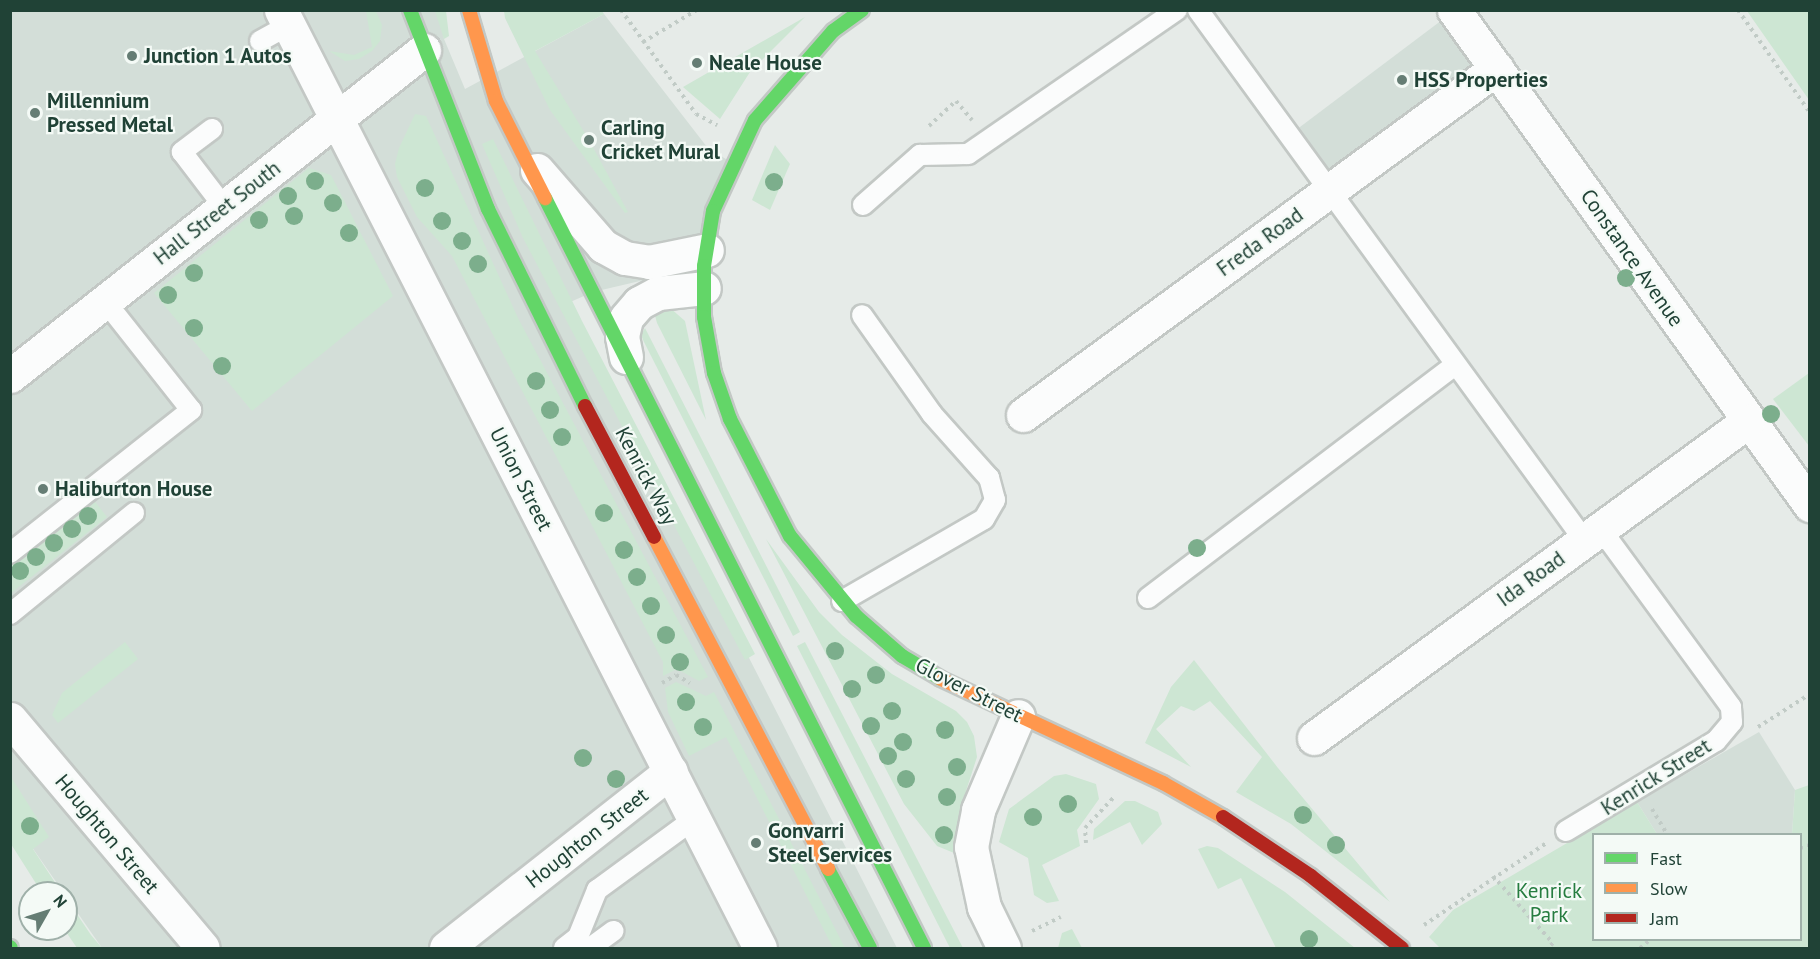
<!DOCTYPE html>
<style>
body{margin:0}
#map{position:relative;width:1820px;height:959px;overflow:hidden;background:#e6ebe8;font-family:"PT Sans",sans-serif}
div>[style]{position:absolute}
.built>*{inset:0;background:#d3ded8;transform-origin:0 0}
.green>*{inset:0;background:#cde6d3}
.path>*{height:4px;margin-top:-2px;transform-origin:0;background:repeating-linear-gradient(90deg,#c1cbc6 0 3px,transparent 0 7.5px)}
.roads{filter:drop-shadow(2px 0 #c3c8c5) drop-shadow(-2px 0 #c3c8c5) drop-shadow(0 2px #c3c8c5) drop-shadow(0 -2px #c3c8c5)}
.lane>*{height:20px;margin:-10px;padding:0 10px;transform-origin:10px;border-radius:10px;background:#fbfcfc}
.street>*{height:33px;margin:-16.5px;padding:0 16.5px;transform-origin:16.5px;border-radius:16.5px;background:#fbfcfc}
.fast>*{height:14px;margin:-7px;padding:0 7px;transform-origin:7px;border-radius:7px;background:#63d668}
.slow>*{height:14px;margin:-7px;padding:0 7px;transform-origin:7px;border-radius:7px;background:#ff974d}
.jam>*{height:14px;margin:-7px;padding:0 7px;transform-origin:7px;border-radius:7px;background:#b3261e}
.trees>*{width:18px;height:18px;margin:-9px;border-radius:50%;background:#7cae8c}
.dots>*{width:16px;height:16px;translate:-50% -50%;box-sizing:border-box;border:3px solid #f4faf6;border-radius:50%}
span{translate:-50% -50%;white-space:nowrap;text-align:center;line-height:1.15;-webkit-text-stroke:4.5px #f4faf6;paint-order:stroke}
.poi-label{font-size:21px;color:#204236;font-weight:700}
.left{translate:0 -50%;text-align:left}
.street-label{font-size:21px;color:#204236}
.park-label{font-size:21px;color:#267d40}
.frame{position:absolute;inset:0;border:12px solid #204236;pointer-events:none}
.legend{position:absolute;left:1592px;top:833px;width:210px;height:108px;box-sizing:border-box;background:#f4faf6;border:2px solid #9fb0a9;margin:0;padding:8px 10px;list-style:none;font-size:18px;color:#204236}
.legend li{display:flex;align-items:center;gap:12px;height:30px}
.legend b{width:30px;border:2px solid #9fb0a9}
.north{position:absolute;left:18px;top:881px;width:60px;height:60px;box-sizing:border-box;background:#f4faf6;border:2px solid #9fb0a9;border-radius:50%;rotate:51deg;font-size:16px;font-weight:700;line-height:24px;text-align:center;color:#204236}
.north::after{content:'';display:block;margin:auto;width:21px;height:27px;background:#657d74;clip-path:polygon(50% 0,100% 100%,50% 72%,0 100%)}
</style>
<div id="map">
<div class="built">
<div style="clip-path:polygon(10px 11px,440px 11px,444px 39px,465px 89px,604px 14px,707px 147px,732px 163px,704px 266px,593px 292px,568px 303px,897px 948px,102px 948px,11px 817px)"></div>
<div style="left:1454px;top:11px;width:71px;height:197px;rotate:53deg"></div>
<div style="clip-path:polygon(1759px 732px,1795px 790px,1792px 834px,1657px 834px,1637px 802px)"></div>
</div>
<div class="green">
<div style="clip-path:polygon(366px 11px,376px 11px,382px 25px,380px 41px,372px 51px,359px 59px,345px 61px,329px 51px,354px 55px,372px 47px)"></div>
<div style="clip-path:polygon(435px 11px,446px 11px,449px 36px,444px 39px)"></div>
<div style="clip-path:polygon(602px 11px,604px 14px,535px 51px,589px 140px,628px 212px,625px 213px,550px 110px,505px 18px,504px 11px)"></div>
<div style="clip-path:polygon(1747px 11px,1809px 11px,1809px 100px,1807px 97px)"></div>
<div style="clip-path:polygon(805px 17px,750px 72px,720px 119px,683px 87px)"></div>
<div style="clip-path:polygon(415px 114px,426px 116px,518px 318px,708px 677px,699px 681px,677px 669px,663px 676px,663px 662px,452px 256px,417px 217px,397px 177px,395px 164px,399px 148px)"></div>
<div style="clip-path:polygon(493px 139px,582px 321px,755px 654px,745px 660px,523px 238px,482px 144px)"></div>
<div style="clip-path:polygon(775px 145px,790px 164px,770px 210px,752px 200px)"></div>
<div style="clip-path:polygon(309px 168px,331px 175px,393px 296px,252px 411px,154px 293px)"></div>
<div style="clip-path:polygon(669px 307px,685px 321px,706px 420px,657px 323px,653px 308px)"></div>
<div style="clip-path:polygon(645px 328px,800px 632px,793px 636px,644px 342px,641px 335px)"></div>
<div style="clip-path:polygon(1809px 373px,1809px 446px,1773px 399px)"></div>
<div style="clip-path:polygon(93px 499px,107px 517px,11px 593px,11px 565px)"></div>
<div style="clip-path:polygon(766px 539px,819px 612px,842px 635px,892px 674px,956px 711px,967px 722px,974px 736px,977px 757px,966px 791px,959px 855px,937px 846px,904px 804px)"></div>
<div style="clip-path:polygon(125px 642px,138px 659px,58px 723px,52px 715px,62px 693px)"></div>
<div style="clip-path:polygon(805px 642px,963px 948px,950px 948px,797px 646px)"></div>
<div style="clip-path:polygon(1194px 660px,1278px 768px,1390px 902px,1291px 824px,1236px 792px,1262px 757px,1210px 701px,1194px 711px,1181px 706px,1156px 729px,1191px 767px,1145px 743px,1171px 687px)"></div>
<div style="clip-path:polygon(676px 682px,706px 696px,714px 692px,845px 948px,833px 948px,726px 737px,689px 756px,668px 712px,665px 688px)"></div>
<div style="clip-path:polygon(1066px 774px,1096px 784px,1099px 799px,1077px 830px,1080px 846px,1042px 865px,1059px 901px,1047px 903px,1034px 895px,1028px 858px,999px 842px,1009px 809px,1054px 776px)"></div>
<div style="clip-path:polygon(11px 777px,49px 837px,33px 849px,62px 893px,42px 893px,11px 844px)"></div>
<div style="clip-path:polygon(1809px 785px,1809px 948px,1440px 948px,1429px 937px,1453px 910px,1637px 802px,1657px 834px,1594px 834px,1594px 940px,1800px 940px,1800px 834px,1792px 834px,1795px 790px)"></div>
<div style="clip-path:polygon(1125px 801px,1135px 801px,1158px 812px,1162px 824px,1142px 845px,1130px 822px,1093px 840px,1094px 829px)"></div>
<div style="clip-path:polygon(1207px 846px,1218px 848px,1285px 892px,1355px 948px,1276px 948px,1241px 878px,1218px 889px,1198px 849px)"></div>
<div style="clip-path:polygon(66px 898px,91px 935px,102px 948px,77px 948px,64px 929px)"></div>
<div style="clip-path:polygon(1072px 929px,1082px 948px,1058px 948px,1062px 933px)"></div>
</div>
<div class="path">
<div style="left:621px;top:10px;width:128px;rotate:54.2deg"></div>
<div style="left:696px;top:114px;width:24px;rotate:28deg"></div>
<div style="left:1738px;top:10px;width:126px;rotate:55deg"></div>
<div style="left:643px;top:42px;width:63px;rotate:-30.7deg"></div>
<div style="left:929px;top:126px;width:37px;rotate:-43deg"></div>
<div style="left:956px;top:101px;width:25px;rotate:50deg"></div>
<div style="left:662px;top:683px;width:16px;rotate:-30deg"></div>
<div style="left:676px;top:675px;width:16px;rotate:30deg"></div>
<div style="left:1758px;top:727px;width:62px;rotate:-32.4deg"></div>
<div style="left:1652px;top:809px;width:29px;rotate:59deg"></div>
<div style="left:1086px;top:843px;width:15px;rotate:-94deg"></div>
<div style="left:1085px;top:828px;width:42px;rotate:-46.9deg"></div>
<div style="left:1800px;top:848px;width:10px;rotate:-17deg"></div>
<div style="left:1493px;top:876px;width:90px;rotate:48.2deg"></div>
<div style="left:1553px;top:943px;width:7px;rotate:135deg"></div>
<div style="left:1424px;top:925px;width:146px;rotate:-33.8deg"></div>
<div style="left:1032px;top:931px;width:32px;rotate:-26deg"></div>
<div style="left:1640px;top:948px;width:13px;rotate:-39deg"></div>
</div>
<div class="roads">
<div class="lane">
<div style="left:1198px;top:10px;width:656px;rotate:53.93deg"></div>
<div style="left:260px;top:41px;width:33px;rotate:-29deg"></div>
<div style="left:212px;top:129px;width:38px;rotate:143deg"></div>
<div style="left:182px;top:152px;width:69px;rotate:52.6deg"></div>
<div style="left:863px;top:205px;width:76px;rotate:-41.3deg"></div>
<div style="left:920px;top:155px;width:48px;rotate:-1.2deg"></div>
<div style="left:968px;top:154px;width:254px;rotate:-34.6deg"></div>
<div style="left:10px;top:553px;width:231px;rotate:-38.3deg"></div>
<div style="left:191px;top:410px;width:139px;rotate:-128.3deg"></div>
<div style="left:1148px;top:598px;width:385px;rotate:-37.2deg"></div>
<div style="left:842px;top:601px;width:164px;rotate:-30deg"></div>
<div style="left:984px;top:519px;width:22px;rotate:-60deg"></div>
<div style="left:995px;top:500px;width:23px;rotate:-105deg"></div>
<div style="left:989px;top:478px;width:86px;rotate:-131.7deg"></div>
<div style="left:932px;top:414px;width:121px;rotate:-125.3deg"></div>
<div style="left:10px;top:614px;width:160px;rotate:-39.2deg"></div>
<div style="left:1566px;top:831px;width:175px;rotate:-31deg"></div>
<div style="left:1716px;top:741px;width:25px;rotate:-50deg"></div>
<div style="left:1732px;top:722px;width:15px;rotate:-94deg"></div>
<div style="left:1731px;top:707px;width:222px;rotate:-126.2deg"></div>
<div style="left:564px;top:948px;width:18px;rotate:-38deg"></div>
<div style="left:578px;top:937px;width:51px;rotate:-68deg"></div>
<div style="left:597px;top:890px;width:120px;rotate:-36.2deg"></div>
<div style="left:590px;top:948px;width:29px;rotate:-36deg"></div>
</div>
<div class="street">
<div style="left:281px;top:10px;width:1053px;rotate:62.95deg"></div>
<div style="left:1454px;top:10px;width:610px;rotate:54.28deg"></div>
<div style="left:537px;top:170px;width:101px;rotate:49deg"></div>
<div style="left:603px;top:246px;width:25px;rotate:29deg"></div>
<div style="left:625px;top:258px;width:24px;rotate:9deg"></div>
<div style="left:649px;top:262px;width:59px;rotate:-11.7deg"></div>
<div style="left:626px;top:357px;width:21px;rotate:-101deg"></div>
<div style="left:622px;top:336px;width:18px;rotate:-77deg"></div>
<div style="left:626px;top:318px;width:20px;rotate:-49deg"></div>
<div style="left:639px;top:303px;width:21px;rotate:-28deg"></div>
<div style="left:658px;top:293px;width:46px;rotate:-6.2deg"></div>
<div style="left:10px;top:376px;width:527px;rotate:-38.22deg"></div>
<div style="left:1023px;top:415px;width:587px;rotate:-36.21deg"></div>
<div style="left:10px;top:719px;width:299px;rotate:49.9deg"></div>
<div style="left:1314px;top:738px;width:537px;rotate:-36.14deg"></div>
<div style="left:446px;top:948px;width:286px;rotate:-38.2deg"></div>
<div style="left:1004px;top:948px;width:46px;rotate:-116deg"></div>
<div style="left:984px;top:907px;width:61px;rotate:-102.2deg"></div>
<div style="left:971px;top:847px;width:38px;rotate:-79deg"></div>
<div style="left:978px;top:810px;width:102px;rotate:-66.9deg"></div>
</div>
<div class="fast">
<div style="left:410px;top:10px;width:214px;rotate:68.6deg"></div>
<div style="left:488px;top:209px;width:220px;rotate:63.8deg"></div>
<div style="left:862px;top:10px;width:36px;rotate:144deg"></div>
<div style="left:833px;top:31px;width:118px;rotate:131.2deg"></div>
<div style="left:755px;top:120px;width:100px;rotate:114.8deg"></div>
<div style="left:713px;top:211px;width:56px;rotate:99.3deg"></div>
<div style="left:704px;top:266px;width:51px;rotate:90deg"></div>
<div style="left:704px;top:317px;width:57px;rotate:79.9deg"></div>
<div style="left:714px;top:373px;width:49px;rotate:70.8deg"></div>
<div style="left:730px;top:419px;width:131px;rotate:62.9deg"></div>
<div style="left:790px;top:536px;width:104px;rotate:50.5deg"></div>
<div style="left:856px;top:616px;width:61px;rotate:41deg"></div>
<div style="left:902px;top:656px;width:45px;rotate:30.5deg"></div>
<div style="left:545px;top:198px;width:840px;rotate:63.19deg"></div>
<div style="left:828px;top:869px;width:89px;rotate:62deg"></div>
<div style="left:10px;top:947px;width:1px;rotate:45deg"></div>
</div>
<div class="slow">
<div style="left:469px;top:10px;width:95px;rotate:73.5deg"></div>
<div style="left:496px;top:101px;width:109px;rotate:63.2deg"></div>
<div style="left:654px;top:537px;width:375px;rotate:62.3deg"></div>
<div style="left:941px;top:679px;width:245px;rotate:25.1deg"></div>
<div style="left:1163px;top:783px;width:69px;rotate:29.5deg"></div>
</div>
<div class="jam">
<div style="left:585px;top:406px;width:148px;rotate:62.2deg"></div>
<div style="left:1223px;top:817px;width:106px;rotate:33.8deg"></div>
<div style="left:1311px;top:876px;width:116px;rotate:38.4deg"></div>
</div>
</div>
<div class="trees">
<div style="left:315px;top:181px"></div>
<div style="left:774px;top:182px"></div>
<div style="left:425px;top:188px"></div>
<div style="left:288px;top:196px"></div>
<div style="left:333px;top:203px"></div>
<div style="left:294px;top:216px"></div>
<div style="left:259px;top:220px"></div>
<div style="left:442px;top:221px"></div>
<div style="left:349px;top:233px"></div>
<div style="left:462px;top:241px"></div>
<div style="left:478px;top:264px"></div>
<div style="left:194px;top:273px"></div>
<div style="left:1626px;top:278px"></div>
<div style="left:168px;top:295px"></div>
<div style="left:194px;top:328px"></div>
<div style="left:222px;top:366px"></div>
<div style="left:536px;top:381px"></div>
<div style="left:550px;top:410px"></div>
<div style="left:1771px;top:414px"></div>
<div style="left:562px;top:437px"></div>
<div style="left:604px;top:513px"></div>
<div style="left:88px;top:516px"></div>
<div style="left:72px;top:529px"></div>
<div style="left:54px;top:543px"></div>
<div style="left:1197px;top:548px"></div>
<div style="left:624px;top:550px"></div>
<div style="left:36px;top:557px"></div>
<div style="left:20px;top:571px"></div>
<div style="left:637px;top:577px"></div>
<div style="left:651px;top:606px"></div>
<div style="left:666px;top:635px"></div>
<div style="left:835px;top:651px"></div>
<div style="left:680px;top:662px"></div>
<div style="left:876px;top:675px"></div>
<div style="left:852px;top:689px"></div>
<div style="left:686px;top:702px"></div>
<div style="left:892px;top:711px"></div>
<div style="left:871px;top:726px"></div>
<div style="left:703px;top:727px"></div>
<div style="left:945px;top:730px"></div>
<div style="left:903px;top:742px"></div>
<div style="left:888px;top:756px"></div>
<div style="left:583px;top:758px"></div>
<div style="left:957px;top:767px"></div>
<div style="left:616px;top:779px"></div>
<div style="left:906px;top:779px"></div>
<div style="left:947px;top:797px"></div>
<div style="left:1068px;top:804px"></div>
<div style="left:1303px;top:815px"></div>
<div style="left:1033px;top:817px"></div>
<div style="left:30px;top:826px"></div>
<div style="left:944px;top:835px"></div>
<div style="left:1336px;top:845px"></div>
<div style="left:1309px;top:939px"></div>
</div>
<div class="dots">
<div style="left:132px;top:56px;background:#657d74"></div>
<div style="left:697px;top:63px;background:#657d74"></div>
<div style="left:1402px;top:80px;background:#657d74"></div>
<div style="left:35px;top:113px;background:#657d74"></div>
<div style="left:589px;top:140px;background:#657d74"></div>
<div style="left:43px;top:489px;background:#657d74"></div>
<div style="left:756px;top:843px;background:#657d74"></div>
</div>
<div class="poi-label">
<span class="left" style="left:144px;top:56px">Junction 1 Autos</span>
<span class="left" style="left:709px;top:63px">Neale House</span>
<span class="left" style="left:1414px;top:80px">HSS Properties</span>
<span class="left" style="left:47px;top:113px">Millennium<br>Pressed Metal</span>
<span class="left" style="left:601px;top:140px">Carling<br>Cricket Mural</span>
<span class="left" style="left:55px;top:489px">Haliburton House</span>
<span class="left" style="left:768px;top:843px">Gonvarri<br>Steel Services</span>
</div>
<div class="street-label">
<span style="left:217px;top:213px;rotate:-38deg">Hall Street South</span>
<span style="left:1260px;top:242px;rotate:-36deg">Freda Road</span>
<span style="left:1632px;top:258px;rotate:55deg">Constance Avenue</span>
<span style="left:646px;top:476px;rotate:62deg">Kenrick Way</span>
<span style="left:521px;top:479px;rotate:63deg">Union Street</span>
<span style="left:1531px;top:579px;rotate:-36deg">Ida Road</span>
<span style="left:969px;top:690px;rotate:27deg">Glover Street</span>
<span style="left:1656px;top:777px;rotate:-32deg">Kenrick Street</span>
<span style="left:107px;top:834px;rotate:50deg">Houghton Street</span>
<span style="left:587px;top:838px;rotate:-38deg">Houghton Street</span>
</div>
<div class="park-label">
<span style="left:1549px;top:903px">Kenrick<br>Park</span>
</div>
<div class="frame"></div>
<ul class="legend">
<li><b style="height:8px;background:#63d668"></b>Fast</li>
<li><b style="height:8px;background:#ff974d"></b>Slow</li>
<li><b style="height:8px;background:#b3261e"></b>Jam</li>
</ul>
<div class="north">N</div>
</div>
